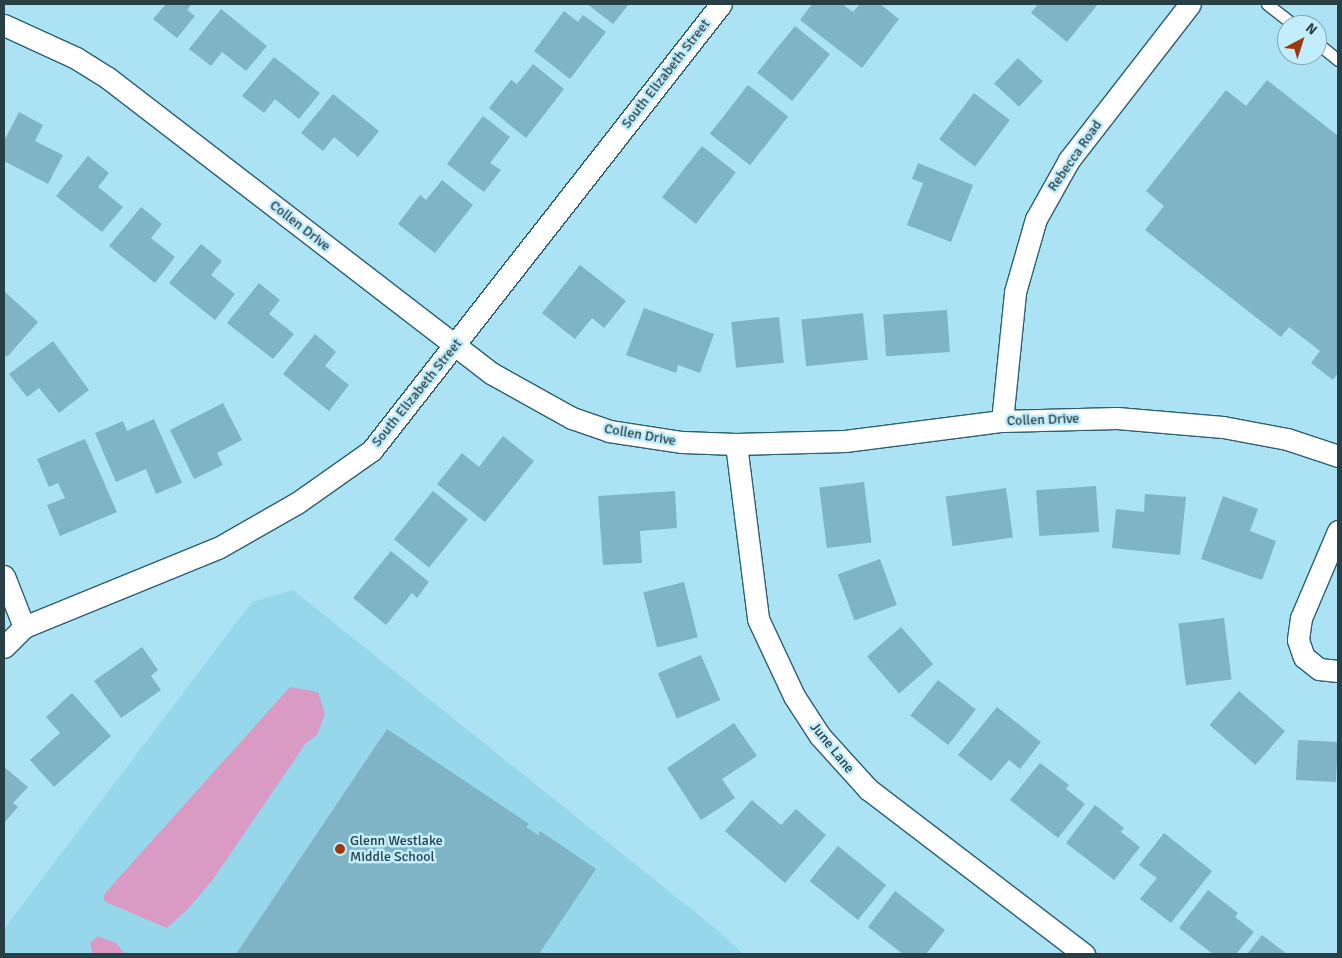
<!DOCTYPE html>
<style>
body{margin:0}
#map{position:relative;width:1342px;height:958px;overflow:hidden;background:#abe2f4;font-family:Signika,sans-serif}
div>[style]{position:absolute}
.built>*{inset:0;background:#96d7eb}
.water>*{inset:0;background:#d99ac4}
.building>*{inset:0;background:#7fb4c6;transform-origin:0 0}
.roads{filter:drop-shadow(1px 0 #2c6070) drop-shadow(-1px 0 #2c6070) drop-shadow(0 1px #2c6070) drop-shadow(0 -1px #2c6070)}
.lane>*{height:11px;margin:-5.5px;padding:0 5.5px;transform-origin:5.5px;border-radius:5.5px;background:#fff}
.street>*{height:21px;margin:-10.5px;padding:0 10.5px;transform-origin:10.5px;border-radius:10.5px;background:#fff}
.dots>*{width:14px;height:14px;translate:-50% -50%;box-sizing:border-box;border:2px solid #c2edfc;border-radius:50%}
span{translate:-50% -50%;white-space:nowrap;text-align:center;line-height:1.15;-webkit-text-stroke:5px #c2edfc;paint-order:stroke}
.street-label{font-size:14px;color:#283f46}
.poi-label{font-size:14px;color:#283f46}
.left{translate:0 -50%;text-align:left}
.frame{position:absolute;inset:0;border:5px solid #283f46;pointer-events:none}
.north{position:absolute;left:1277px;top:15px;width:50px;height:50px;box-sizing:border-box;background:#c2edfc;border:1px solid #84a7b3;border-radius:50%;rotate:40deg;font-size:14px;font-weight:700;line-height:20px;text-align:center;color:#283f46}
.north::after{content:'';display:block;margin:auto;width:18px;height:22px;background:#9d370c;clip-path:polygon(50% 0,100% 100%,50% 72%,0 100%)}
</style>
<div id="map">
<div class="built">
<div style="clip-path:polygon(293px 590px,716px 929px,743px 954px,4px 954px,4px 929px,252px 602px)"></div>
</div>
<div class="water">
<div style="clip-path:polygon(290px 687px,318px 692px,325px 714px,317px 735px,306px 743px,214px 878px,187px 910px,167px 928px,106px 902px,103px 898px,106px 892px)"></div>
<div style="clip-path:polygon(98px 936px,116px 943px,125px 954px,93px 954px,90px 943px)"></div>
</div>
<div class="building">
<div style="clip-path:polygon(166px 4px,192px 4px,187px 10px,195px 16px,177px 38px,153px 19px)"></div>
<div style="clip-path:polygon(587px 4px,629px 4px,613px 24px)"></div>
<div style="clip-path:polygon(812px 4px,842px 4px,853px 12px,860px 4px,880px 4px,899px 19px,862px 68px,800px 20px)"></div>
<div style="clip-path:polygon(1038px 4px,1098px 4px,1067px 42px,1031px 13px)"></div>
<div style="clip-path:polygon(221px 9px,267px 46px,246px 71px,222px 52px,211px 66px,189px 49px)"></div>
<div style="clip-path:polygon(564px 11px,578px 22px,583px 15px,606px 32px,570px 79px,534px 51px)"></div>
<div style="left:795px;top:26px;width:45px;height:60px;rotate:39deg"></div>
<div style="clip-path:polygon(274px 57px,320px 93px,299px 119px,275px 99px,264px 113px,242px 96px)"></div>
<div style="left:1018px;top:58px;width:34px;height:35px;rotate:43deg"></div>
<div style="clip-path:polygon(533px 64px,564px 89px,526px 138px,489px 108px,511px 80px,517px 84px)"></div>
<div style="clip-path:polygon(1267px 80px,1338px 136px,1338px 373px,1333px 380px,1311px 363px,1320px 351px,1289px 327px,1281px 337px,1145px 230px,1164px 206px,1146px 191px,1226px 90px,1246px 106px)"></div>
<div style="left:748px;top:85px;width:51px;height:62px;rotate:38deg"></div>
<div style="left:974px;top:93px;width:45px;height:58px;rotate:37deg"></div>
<div style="clip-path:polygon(333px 94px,379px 131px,358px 157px,334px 137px,323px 151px,301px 133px)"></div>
<div style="clip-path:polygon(19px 112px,43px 125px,35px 141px,63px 155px,48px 184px,4px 161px,4px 141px)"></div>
<div style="clip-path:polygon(483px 116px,510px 137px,490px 163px,501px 170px,484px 192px,447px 164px)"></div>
<div style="left:702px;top:146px;width:43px;height:65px;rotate:38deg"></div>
<div style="clip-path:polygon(88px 156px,109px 173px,98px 187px,123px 207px,102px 232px,56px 196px)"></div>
<div style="clip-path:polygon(918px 163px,973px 185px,951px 242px,907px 225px,923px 183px,912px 179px)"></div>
<div style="clip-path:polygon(442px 180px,473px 205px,435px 253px,398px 224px,420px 195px,426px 200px)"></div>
<div style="clip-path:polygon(141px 207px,162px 224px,151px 238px,175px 257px,155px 283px,109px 246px)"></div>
<div style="clip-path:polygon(201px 244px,222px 261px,211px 275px,235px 294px,215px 320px,169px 283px)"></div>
<div style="clip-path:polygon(580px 265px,626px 301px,604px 328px,592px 318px,575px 339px,542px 313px)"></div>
<div style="clip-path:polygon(259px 283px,280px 300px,269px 314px,294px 334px,273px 359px,227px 323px)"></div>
<div style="clip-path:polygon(4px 291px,38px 322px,7px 357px,4px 354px)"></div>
<div style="clip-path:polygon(644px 308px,714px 334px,700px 373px,678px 365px,676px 373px,626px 355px)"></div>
<div style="left:947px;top:310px;width:42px;height:64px;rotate:86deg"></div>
<div style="left:863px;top:313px;width:47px;height:62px;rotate:84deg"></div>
<div style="left:779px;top:317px;width:46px;height:48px;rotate:84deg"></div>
<div style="clip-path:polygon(315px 334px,336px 352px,325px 366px,349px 385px,329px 411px,283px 374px)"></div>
<div style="clip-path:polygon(53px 341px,89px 390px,59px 413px,39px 388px,27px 397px,9px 374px)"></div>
<div style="clip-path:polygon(223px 403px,242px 440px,217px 453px,223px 465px,194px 479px,170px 430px)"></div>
<div style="clip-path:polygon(154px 419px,182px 483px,156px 494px,146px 469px,116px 482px,95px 433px,123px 421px,127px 431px)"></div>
<div style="clip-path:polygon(503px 436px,534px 461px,485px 522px,437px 484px,462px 453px,479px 467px)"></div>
<div style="clip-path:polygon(85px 439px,117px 512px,60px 536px,47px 505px,65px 498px,58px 483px,49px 487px,37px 459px)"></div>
<div style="left:864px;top:482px;width:61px;height:45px;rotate:83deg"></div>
<div style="left:1096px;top:486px;width:46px;height:60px;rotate:86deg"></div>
<div style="left:1006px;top:488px;width:50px;height:61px;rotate:82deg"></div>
<div style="left:433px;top:491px;width:45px;height:62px;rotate:39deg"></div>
<div style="clip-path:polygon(675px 491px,677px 528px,640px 531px,642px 563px,603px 565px,598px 496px)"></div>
<div style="clip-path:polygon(1145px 494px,1186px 497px,1180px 555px,1112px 548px,1116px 509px,1144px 512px)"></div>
<div style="clip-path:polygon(1223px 496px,1258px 509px,1250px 531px,1276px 541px,1262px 580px,1201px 559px)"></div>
<div style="clip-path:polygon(391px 551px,429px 582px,417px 598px,412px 593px,386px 625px,353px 598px)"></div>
<div style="left:880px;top:559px;width:49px;height:45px;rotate:70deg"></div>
<div style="left:684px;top:582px;width:57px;height:42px;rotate:76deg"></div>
<div style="left:1224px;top:618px;width:62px;height:46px;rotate:83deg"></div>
<div style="left:901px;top:627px;width:49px;height:45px;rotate:49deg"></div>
<div style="clip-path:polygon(142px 647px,158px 670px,151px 676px,161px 690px,121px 718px,94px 681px)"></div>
<div style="left:701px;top:655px;width:49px;height:47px;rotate:67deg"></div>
<div style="left:938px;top:680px;width:48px;height:45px;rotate:38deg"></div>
<div style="left:1239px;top:691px;width:61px;height:45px;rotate:41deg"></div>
<div style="clip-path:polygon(72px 693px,111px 736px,54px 787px,30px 760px,60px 733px,46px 717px)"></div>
<div style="clip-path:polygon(997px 707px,1041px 742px,1020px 769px,1009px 760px,991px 781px,958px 755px)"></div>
<div style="clip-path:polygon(734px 723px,757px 756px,722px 779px,735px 798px,701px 820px,667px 768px)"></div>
<div style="clip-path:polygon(387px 729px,529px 824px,526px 827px,538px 835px,540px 831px,596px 869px,539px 954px,236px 954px)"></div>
<div style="left:1298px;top:740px;width:40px;height:40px;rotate:3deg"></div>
<div style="clip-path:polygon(1040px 763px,1069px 785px,1066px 789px,1085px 804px,1058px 838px,1010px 800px)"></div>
<div style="clip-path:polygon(4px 767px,28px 787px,13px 803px,18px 807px,4px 823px)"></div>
<div style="clip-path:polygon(752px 800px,781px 825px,796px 809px,826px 835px,785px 883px,725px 831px)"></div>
<div style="clip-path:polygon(1095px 805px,1124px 828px,1121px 832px,1140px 847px,1114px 880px,1066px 843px)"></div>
<div style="clip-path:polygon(1164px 833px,1212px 871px,1171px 923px,1140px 899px,1157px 878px,1139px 865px)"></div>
<div style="left:838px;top:846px;width:62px;height:45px;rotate:39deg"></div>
<div style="clip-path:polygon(1208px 890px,1238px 913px,1235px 917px,1254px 932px,1236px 954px,1213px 954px,1179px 928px)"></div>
<div style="clip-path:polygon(895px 891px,945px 930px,926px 954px,903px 954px,868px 927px)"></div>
<div style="clip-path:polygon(1262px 935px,1287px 954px,1247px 954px)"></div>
</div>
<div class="roads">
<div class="lane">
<div style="left:1267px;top:4px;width:34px;rotate:38deg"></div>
<div style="left:1317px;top:43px;width:27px;rotate:39deg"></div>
</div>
<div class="street">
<div style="left:4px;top:25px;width:79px;rotate:24.6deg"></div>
<div style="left:76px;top:58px;width:38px;rotate:32deg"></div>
<div style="left:108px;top:78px;width:483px;rotate:37.6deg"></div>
<div style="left:491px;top:373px;width:93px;rotate:29.1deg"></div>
<div style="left:572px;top:418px;width:39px;rotate:19deg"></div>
<div style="left:609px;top:431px;width:74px;rotate:8.6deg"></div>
<div style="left:682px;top:442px;width:54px;rotate:2.1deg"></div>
<div style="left:736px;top:444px;width:109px;rotate:-1.6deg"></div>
<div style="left:845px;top:441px;width:158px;rotate:-7.3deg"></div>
<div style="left:1002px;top:421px;width:115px;rotate:-1.5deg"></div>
<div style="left:1117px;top:418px;width:106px;rotate:4.9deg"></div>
<div style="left:1223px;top:427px;width:65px;rotate:10.6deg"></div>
<div style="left:1287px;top:439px;width:54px;rotate:18.4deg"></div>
<div style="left:1002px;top:421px;width:130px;rotate:-84.2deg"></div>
<div style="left:1015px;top:292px;width:76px;rotate:-74deg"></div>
<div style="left:1036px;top:219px;width:68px;rotate:-60.8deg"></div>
<div style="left:1069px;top:160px;width:197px;rotate:-52.2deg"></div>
<div style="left:736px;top:444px;width:176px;rotate:82.8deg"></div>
<div style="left:758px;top:619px;width:85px;rotate:64.9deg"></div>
<div style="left:794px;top:696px;width:48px;rotate:57deg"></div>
<div style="left:820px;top:736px;width:72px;rotate:47.8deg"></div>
<div style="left:868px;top:789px;width:272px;rotate:37.4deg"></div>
<div style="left:1338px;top:531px;width:95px;rotate:113deg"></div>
<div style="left:1301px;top:618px;width:22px;rotate:98deg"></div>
<div style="left:1298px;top:640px;width:18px;rotate:71deg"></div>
<div style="left:1304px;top:657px;width:19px;rotate:39deg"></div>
<div style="left:1319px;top:669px;width:19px;rotate:6deg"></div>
<div style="left:4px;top:576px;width:55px;rotate:68.6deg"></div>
<div style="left:4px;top:647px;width:28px;rotate:-45deg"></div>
<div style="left:24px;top:627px;width:209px;rotate:-22.2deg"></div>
<div style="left:218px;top:548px;width:91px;rotate:-29.7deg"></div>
<div style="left:297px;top:503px;width:92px;rotate:-35.2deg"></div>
<div style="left:372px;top:450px;width:566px;rotate:-51.96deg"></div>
</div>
</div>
<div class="dots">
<div style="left:340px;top:849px;background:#9d370c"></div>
</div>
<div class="street-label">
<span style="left:666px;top:74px;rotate:-52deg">South Elizabeth Street</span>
<span style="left:1075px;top:156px;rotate:-55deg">Rebecca Road</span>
<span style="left:300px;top:226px;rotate:38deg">Collen Drive</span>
<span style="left:417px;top:393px;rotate:-51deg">South Elizabeth Street</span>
<span style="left:1043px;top:420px;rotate:-2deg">Collen Drive</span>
<span style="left:640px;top:435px;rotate:10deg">Collen Drive</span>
<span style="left:832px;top:748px;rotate:51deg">June Lane</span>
</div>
<div class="poi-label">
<span class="left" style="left:350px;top:849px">Glenn Westlake<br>Middle School</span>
</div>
<div class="frame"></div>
<div class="north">N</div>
</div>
